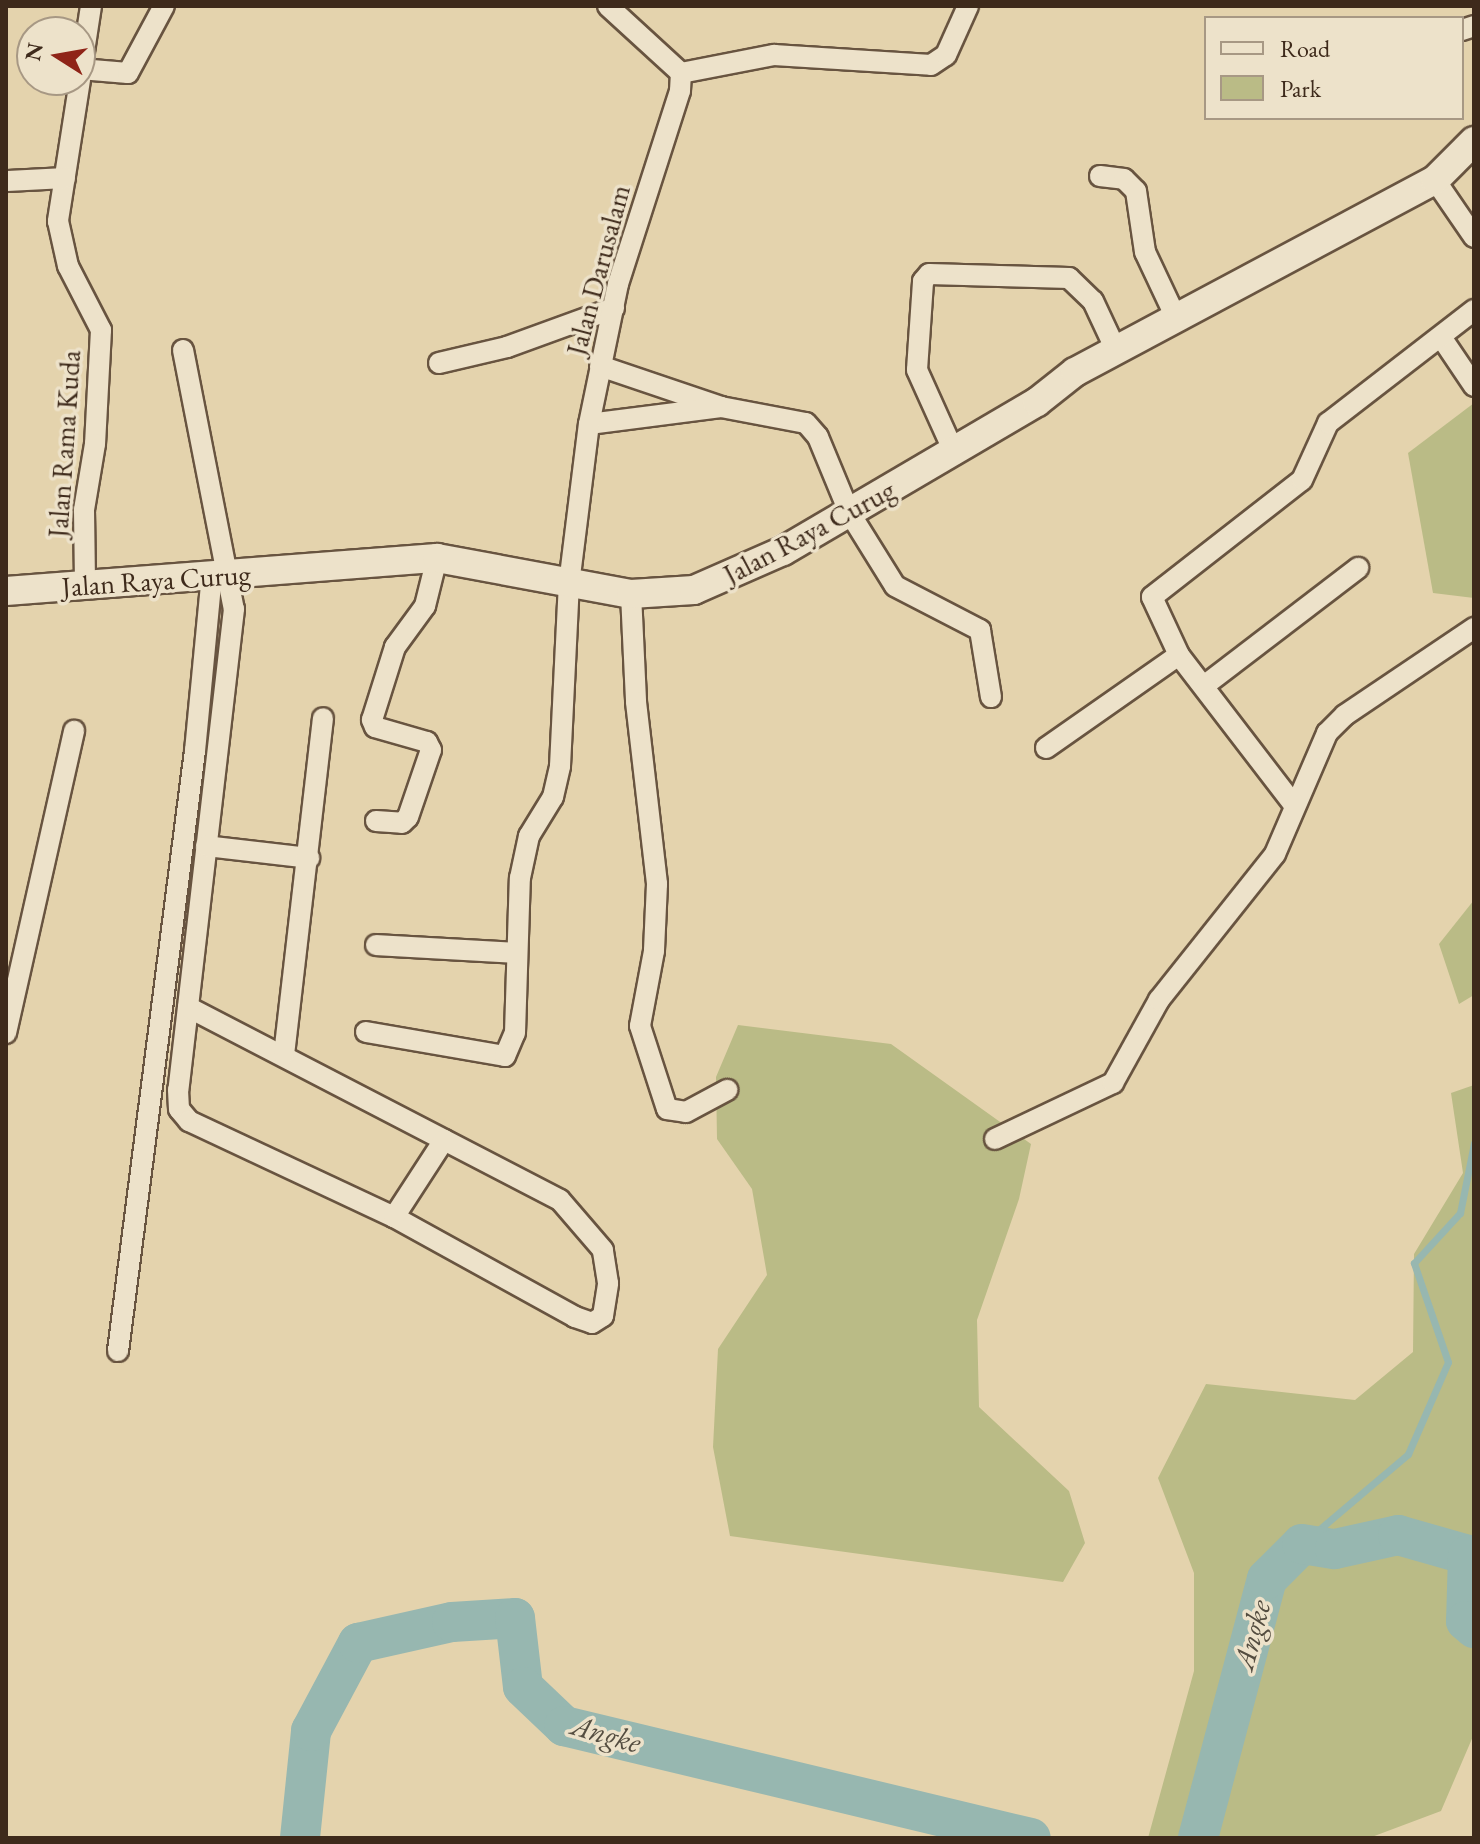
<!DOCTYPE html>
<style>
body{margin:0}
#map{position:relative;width:1480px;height:1844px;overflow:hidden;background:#e4d3ad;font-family:"EB Garamond",serif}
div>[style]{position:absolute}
.green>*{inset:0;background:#babb86}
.stream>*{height:7px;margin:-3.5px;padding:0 3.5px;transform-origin:3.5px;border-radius:3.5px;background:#97b7b0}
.river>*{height:40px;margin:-20px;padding:0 20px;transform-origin:20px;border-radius:20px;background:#97b7b0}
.roads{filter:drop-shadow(2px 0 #685440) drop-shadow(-2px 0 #685440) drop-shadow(0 2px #685440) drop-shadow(0 -2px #685440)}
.street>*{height:20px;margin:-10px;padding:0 10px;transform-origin:10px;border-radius:10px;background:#ede2ca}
.secondary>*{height:28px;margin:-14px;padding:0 14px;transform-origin:14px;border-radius:14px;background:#ede2ca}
span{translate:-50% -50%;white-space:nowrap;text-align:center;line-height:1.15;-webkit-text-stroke:7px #ede2ca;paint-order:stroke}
.street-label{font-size:28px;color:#3e2a1b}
.water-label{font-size:30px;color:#544d40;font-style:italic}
.frame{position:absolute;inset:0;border:8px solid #3e2a1b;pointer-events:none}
.legend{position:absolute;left:1204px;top:16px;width:260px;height:104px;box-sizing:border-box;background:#ede2ca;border:2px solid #a79884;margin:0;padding:10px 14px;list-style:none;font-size:24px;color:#3e2a1b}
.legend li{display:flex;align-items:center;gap:16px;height:40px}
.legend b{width:40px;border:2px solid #a79884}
.north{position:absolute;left:16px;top:16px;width:80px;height:80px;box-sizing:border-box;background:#ede2ca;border:2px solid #a79884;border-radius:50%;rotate:281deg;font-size:22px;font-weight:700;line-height:32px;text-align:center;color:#3e2a1b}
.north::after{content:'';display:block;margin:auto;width:28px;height:36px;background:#8f2418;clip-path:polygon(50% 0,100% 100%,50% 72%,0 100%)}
</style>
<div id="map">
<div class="green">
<div style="clip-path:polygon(1474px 403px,1474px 598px,1433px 593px,1408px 453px)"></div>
<div style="clip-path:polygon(1474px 900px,1474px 995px,1459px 1004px,1439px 944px)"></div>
<div style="clip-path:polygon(738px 1025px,891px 1044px,1031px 1144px,1019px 1199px,977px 1320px,979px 1407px,1069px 1491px,1085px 1543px,1063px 1582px,730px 1536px,713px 1447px,718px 1349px,767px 1275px,752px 1189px,717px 1139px,716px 1077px)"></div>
<div style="clip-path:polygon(1474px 1085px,1474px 1734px,1441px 1811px,1369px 1838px,1148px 1838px,1194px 1671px,1194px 1573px,1158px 1478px,1206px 1384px,1355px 1400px,1413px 1352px,1414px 1254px,1463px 1173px,1451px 1093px)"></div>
</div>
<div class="stream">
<div style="left:1302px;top:1544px;width:139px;rotate:-40.3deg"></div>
<div style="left:1408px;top:1454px;width:100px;rotate:-66.5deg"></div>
<div style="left:1448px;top:1362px;width:105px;rotate:-109deg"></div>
<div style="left:1414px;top:1263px;width:68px;rotate:-47.4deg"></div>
<div style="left:1460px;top:1213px;width:71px;rotate:-78.7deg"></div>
</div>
<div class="river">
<div style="left:300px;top:1838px;width:108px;rotate:-84.1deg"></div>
<div style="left:311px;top:1731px;width:100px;rotate:-61.9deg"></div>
<div style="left:358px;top:1643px;width:96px;rotate:-12.6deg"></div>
<div style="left:452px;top:1622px;width:63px;rotate:-3.6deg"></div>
<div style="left:515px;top:1618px;width:69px;rotate:83.4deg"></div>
<div style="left:523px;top:1687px;width:57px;rotate:43.6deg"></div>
<div style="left:564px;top:1726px;width:480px;rotate:13.5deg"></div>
<div style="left:1198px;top:1838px;width:268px;rotate:-75.1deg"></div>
<div style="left:1267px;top:1579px;width:49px;rotate:-45deg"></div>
<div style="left:1302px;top:1544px;width:33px;rotate:9deg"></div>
<div style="left:1335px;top:1549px;width:65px;rotate:-12.5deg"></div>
<div style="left:1398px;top:1535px;width:73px;rotate:15.9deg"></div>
<div style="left:1468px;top:1555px;width:66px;rotate:91.7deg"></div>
<div style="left:1466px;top:1621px;width:11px;rotate:41deg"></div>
</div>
<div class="roads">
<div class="street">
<div style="left:1462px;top:30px;width:13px;rotate:-18deg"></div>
<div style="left:80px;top:69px;width:48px;rotate:4.8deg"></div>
<div style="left:128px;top:73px;width:76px;rotate:-61.8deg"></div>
<div style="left:681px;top:73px;width:95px;rotate:-11deg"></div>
<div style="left:774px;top:55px;width:157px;rotate:3.6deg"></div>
<div style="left:931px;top:65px;width:18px;rotate:-34deg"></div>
<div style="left:946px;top:55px;width:54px;rotate:-65.8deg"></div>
<div style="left:80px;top:78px;width:73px;rotate:-81.3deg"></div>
<div style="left:80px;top:80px;width:143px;rotate:98.9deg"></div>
<div style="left:58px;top:221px;width:46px;rotate:77.5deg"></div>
<div style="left:68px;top:266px;width:72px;rotate:62.7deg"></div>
<div style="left:101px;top:330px;width:114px;rotate:93deg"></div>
<div style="left:95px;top:444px;width:67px;rotate:99.5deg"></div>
<div style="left:84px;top:510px;width:73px;rotate:89.2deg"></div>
<div style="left:1100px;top:176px;width:24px;rotate:7deg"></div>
<div style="left:1124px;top:179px;width:17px;rotate:45deg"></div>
<div style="left:1136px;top:191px;width:62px;rotate:81.6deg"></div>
<div style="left:1145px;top:252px;width:73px;rotate:64.8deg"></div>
<div style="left:1435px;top:180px;width:69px;rotate:55.6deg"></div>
<div style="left:6px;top:181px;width:59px;rotate:-2.9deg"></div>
<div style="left:1441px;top:337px;width:59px;rotate:56deg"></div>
<div style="left:183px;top:350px;width:264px;rotate:78.9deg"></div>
<div style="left:234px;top:609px;width:484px;rotate:96.6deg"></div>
<div style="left:178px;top:1090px;width:19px;rotate:87deg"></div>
<div style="left:179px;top:1109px;width:16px;rotate:50deg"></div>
<div style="left:189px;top:1121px;width:226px;rotate:25.1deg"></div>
<div style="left:394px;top:1217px;width:207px;rotate:28.9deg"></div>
<div style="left:575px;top:1317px;width:18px;rotate:19deg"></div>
<div style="left:592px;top:1323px;width:13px;rotate:-32deg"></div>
<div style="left:603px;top:1316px;width:33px;rotate:-81deg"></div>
<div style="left:608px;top:1283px;width:33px;rotate:-99deg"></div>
<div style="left:603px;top:1250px;width:66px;rotate:-130.7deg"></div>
<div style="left:560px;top:1200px;width:419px;rotate:-152.6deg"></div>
<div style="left:439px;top:363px;width:70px;rotate:-13.2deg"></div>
<div style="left:507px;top:347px;width:114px;rotate:-20deg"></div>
<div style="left:600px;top:366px;width:128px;rotate:18.7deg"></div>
<div style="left:721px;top:407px;width:86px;rotate:10.7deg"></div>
<div style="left:806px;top:423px;width:18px;rotate:49deg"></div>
<div style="left:818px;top:437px;width:81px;rotate:67.5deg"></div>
<div style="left:849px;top:512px;width:87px;rotate:58.1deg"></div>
<div style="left:895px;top:586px;width:96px;rotate:27.4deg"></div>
<div style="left:980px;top:630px;width:68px;rotate:80.7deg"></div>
<div style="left:589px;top:424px;width:133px;rotate:-7.3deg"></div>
<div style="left:954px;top:452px;width:90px;rotate:-114.3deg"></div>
<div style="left:917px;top:370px;width:89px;rotate:-86.1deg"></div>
<div style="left:923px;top:281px;width:9px;rotate:-49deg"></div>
<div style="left:929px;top:274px;width:140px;rotate:1.6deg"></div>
<div style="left:1069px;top:278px;width:33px;rotate:44deg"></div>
<div style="left:1093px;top:301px;width:54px;rotate:64.9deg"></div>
<div style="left:631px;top:594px;width:108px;rotate:87.3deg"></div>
<div style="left:636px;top:702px;width:183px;rotate:83.4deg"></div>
<div style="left:657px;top:884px;width:67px;rotate:92.6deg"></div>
<div style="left:654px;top:951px;width:76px;rotate:100.6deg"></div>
<div style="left:640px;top:1026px;width:87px;rotate:72deg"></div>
<div style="left:667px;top:1109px;width:19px;rotate:9deg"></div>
<div style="left:686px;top:1112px;width:47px;rotate:-28.2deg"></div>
<div style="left:1205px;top:685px;width:193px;rotate:-37.4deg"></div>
<div style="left:1046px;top:748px;width:162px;rotate:-35deg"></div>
<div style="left:1294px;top:805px;width:189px;rotate:-127.5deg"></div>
<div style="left:1179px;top:655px;width:64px;rotate:-115deg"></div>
<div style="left:1152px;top:597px;width:190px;rotate:-38deg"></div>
<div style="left:1302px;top:480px;width:63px;rotate:-65.5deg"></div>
<div style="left:1328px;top:423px;width:185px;rotate:-37.7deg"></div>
<div style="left:376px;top:821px;width:26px;rotate:4deg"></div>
<div style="left:402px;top:823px;width:8px;rotate:-45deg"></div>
<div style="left:408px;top:817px;width:71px;rotate:-71.1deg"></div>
<div style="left:431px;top:750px;width:9px;rotate:-117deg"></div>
<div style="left:427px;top:742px;width:54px;rotate:-163.9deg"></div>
<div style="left:375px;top:727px;width:8px;rotate:-113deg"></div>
<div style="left:372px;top:720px;width:77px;rotate:-72.5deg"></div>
<div style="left:395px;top:647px;width:51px;rotate:-53.8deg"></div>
<div style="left:425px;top:606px;width:49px;rotate:-76deg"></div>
<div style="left:206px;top:846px;width:104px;rotate:6.6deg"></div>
<div style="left:376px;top:945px;width:141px;rotate:3.2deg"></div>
<div style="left:366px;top:1032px;width:141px;rotate:9.8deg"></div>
<div style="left:505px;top:1056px;width:25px;rotate:-67deg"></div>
<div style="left:515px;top:1033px;width:155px;rotate:-88.2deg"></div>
<div style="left:520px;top:878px;width:43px;rotate:-77.9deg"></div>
<div style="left:529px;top:836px;width:46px;rotate:-58.4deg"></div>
<div style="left:553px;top:797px;width:32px;rotate:-77deg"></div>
<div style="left:560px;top:766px;width:182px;rotate:-87.2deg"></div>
<div style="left:569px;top:584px;width:161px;rotate:-82.9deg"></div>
<div style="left:589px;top:424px;width:143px;rotate:-78.3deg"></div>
<div style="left:618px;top:284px;width:203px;rotate:-72.2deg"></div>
<div style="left:680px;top:91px;width:18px;rotate:-87deg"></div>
<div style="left:681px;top:73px;width:99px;rotate:-137.5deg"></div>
<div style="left:6px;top:1033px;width:310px;rotate:-77.3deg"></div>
<div style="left:284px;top:1055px;width:339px;rotate:-83.4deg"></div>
<div style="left:995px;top:1139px;width:131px;rotate:-25.4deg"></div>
<div style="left:1113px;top:1083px;width:95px;rotate:-61deg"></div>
<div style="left:1159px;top:1000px;width:186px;rotate:-51.5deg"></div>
<div style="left:1275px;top:854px;width:132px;rotate:-66.7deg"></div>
<div style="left:1327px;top:733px;width:25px;rotate:-45deg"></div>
<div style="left:1345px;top:715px;width:156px;rotate:-34deg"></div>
<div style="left:394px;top:1217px;width:92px;rotate:-57deg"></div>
<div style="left:118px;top:1351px;width:605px;rotate:-82.69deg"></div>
<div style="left:195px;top:751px;width:178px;rotate:-84.5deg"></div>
</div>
<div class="secondary">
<div style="left:6px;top:591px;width:432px;rotate:-4.4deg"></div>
<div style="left:437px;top:558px;width:197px;rotate:10.5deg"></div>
<div style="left:631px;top:594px;width:63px;rotate:-3.6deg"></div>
<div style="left:694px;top:590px;width:97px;rotate:-23.7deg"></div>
<div style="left:783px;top:551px;width:294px;rotate:-30.4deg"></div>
<div style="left:1037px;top:402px;width:48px;rotate:-38.3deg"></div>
<div style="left:1075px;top:372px;width:408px;rotate:-28.1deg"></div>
<div style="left:1435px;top:180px;width:55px;rotate:-45deg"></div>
</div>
</div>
<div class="street-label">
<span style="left:598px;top:270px;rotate:-75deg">Jalan Darusalam</span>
<span style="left:64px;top:444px;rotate:-86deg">Jalan Rama Kuda</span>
<span style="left:809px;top:532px;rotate:-28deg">Jalan Raya Curug</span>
<span style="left:156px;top:580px;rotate:-4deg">Jalan Raya Curug</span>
</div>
<div class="water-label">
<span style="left:1252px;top:1635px;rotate:-75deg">Angke</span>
<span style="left:606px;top:1734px;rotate:16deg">Angke</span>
</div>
<div class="frame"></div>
<ul class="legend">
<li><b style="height:10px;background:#ede2ca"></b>Road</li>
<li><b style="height:22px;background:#babb86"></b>Park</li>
</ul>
<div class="north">N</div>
</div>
